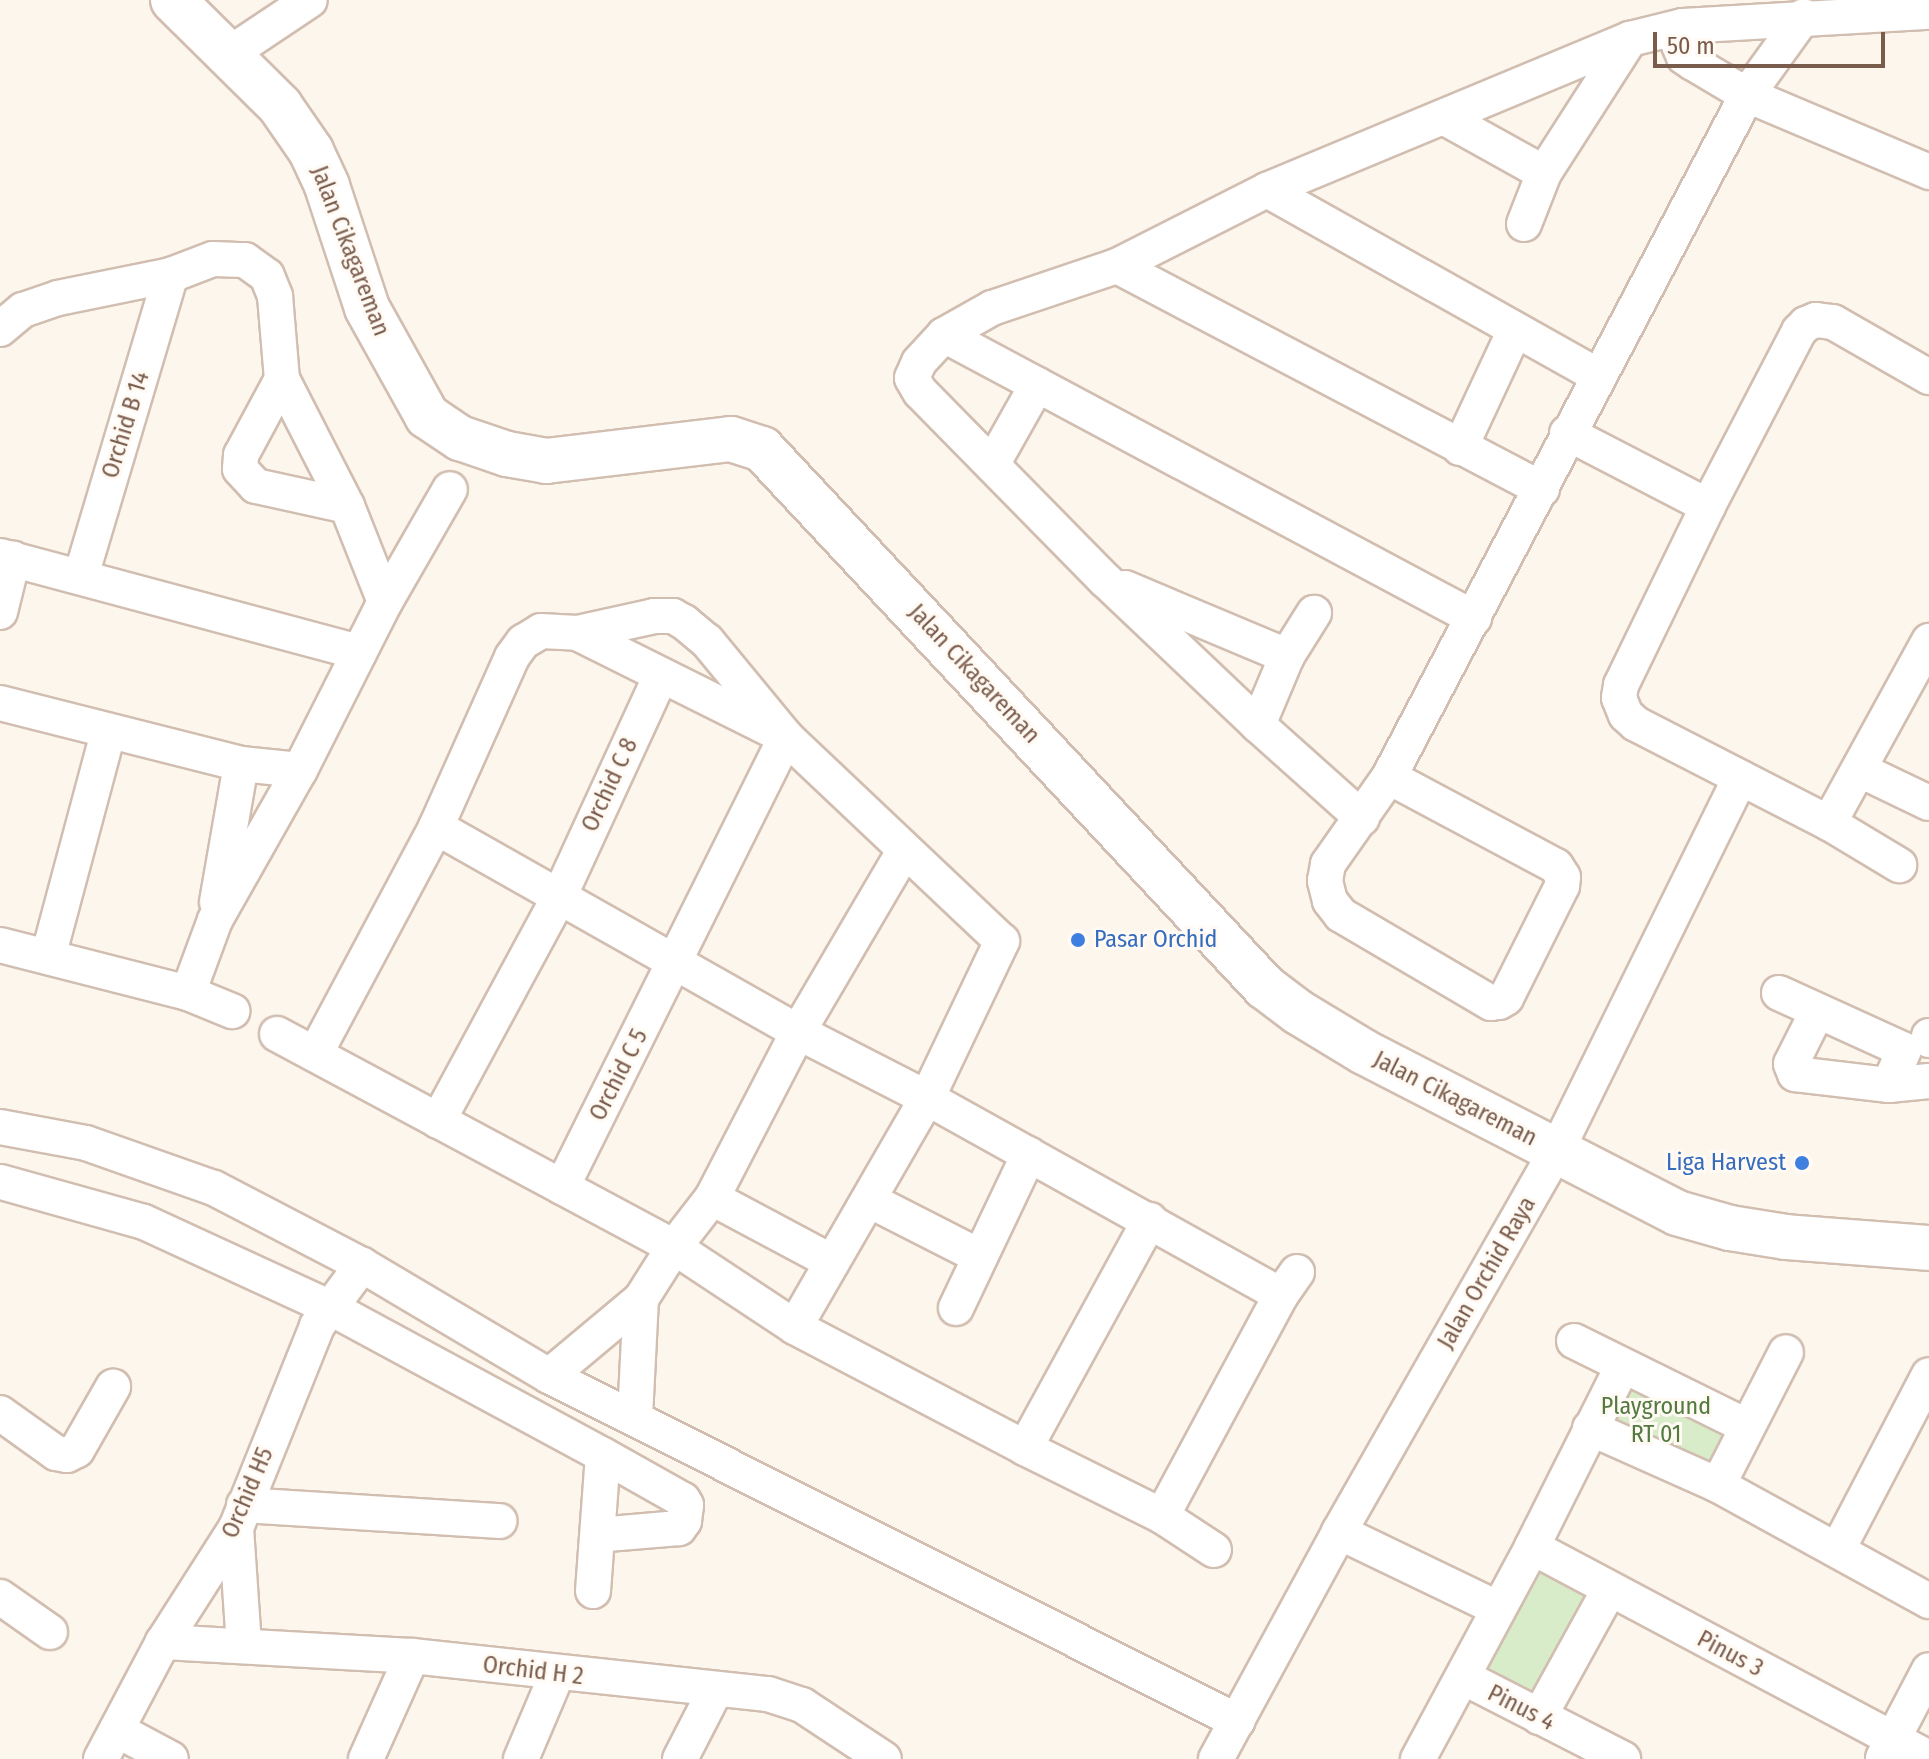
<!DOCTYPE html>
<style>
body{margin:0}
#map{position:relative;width:1929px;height:1759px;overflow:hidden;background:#fdf6ec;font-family:"Fira Sans Condensed",sans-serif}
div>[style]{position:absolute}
.green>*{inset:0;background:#d8ecc9;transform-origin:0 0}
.roads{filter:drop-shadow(2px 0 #d1beb0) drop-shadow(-2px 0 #d1beb0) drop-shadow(0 2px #d1beb0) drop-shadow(0 -2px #d1beb0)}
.street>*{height:34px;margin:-17px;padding:0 17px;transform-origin:17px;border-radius:17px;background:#fff}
.secondary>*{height:44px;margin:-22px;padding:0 22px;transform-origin:22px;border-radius:22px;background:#fff}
.dots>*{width:22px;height:22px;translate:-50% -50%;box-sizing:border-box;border:4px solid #fffaf3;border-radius:50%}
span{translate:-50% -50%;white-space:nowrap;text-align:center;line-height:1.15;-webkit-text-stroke:6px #fffaf3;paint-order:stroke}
.street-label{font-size:24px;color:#7a5c4d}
.shop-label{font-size:24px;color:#366cbe}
.left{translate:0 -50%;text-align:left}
.right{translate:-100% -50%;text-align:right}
.park-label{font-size:24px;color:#537a41}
.scale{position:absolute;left:1653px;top:32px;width:232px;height:36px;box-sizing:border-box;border:4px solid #7a5c4d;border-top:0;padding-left:10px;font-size:24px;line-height:28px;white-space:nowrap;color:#7a5c4d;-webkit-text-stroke:6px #fffaf3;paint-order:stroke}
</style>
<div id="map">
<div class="green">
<div style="left:1634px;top:1383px;width:103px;height:49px;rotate:25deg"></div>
<div style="left:1535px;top:1560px;width:71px;height:127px;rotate:29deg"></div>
</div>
<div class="roads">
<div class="street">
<div style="left:1683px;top:26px;width:19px;rotate:102deg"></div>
<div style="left:1679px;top:45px;width:13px;rotate:67deg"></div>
<div style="left:1684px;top:57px;width:11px;rotate:34deg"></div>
<div style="left:1693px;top:63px;width:63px;rotate:30.7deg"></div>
<div style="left:1747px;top:95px;width:198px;rotate:22.9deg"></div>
<div style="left:229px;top:54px;width:97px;rotate:-33.7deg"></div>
<div style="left:1445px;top:118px;width:113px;rotate:29.1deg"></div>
<div style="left:1267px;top:190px;width:378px;rotate:29.3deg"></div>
<div style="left:1524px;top:224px;width:55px;rotate:-68.6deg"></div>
<div style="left:1544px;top:173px;width:159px;rotate:-57.3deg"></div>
<div style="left:1117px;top:266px;width:480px;rotate:27.7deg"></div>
<div style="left:0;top:329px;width:30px;rotate:-40deg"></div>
<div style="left:23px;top:310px;width:37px;rotate:-19deg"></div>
<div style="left:58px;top:298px;width:115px;rotate:-11.5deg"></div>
<div style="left:171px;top:275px;width:45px;rotate:-20.9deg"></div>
<div style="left:213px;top:259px;width:32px;rotate:2deg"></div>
<div style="left:245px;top:260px;width:27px;rotate:36deg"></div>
<div style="left:267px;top:276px;width:22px;rotate:68deg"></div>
<div style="left:275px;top:296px;width:83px;rotate:85.2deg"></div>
<div style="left:282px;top:379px;width:143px;rotate:62.9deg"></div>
<div style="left:347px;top:506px;width:103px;rotate:68.4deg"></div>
<div style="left:944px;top:335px;width:601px;rotate:28.1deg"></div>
<div style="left:282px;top:379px;width:86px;rotate:118.3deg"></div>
<div style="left:241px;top:455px;width:14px;rotate:94deg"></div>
<div style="left:240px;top:469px;width:23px;rotate:47deg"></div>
<div style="left:256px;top:486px;width:93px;rotate:12.4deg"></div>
<div style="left:1567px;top:433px;width:159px;rotate:27.4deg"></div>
<div style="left:1708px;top:506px;width:199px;rotate:115.9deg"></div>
<div style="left:1621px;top:685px;width:13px;rotate:99deg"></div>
<div style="left:1619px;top:698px;width:18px;rotate:68deg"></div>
<div style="left:1626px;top:715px;width:13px;rotate:42deg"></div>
<div style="left:1636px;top:724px;width:217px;rotate:27.2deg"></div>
<div style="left:1829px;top:823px;width:82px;rotate:31deg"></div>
<div style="left:1460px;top:448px;width:130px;rotate:-65deg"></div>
<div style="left:993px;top:463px;width:90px;rotate:-60.6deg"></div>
<div style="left:1708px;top:506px;width:197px;rotate:-62.5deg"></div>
<div style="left:1799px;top:331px;width:10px;rotate:-45deg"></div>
<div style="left:1806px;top:324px;width:11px;rotate:-22deg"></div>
<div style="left:1816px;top:320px;width:17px;rotate:7deg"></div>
<div style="left:1833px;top:322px;width:111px;rotate:29.8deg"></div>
<div style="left:0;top:556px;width:372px;rotate:15deg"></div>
<div style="left:81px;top:576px;width:314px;rotate:-73.4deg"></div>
<div style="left:1125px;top:588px;width:176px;rotate:22.8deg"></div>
<div style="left:0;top:612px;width:55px;rotate:-76.2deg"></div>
<div style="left:0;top:703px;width:249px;rotate:14.2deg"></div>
<div style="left:241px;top:764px;width:59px;rotate:5.8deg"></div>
<div style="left:1258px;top:725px;width:75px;rotate:-67.2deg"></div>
<div style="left:1287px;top:656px;width:51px;rotate:-57.9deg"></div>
<div style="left:1860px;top:770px;width:76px;rotate:25.6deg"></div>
<div style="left:1389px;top:777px;width:189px;rotate:28.1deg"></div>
<div style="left:1556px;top:866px;width:13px;rotate:58deg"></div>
<div style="left:1563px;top:877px;width:9px;rotate:96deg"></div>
<div style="left:1562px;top:886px;width:125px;rotate:116.6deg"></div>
<div style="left:1506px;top:998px;width:8px;rotate:150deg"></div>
<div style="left:1499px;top:1002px;width:8px;rotate:173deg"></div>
<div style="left:1491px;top:1003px;width:174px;rotate:-149.6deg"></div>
<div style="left:1341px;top:915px;width:18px;rotate:-128deg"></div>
<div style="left:1330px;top:901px;width:21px;rotate:-104deg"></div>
<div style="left:1325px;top:881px;width:17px;rotate:-80deg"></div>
<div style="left:1328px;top:864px;width:106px;rotate:-55deg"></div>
<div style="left:1389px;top:777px;width:770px;rotate:-62.3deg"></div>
<div style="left:1747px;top:95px;width:97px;rotate:-54.2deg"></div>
<div style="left:1362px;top:818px;width:140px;rotate:-138.2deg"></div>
<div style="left:1258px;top:725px;width:209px;rotate:-136.5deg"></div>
<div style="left:1106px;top:581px;width:265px;rotate:-134.5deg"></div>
<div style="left:920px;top:392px;width:16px;rotate:-120deg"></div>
<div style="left:912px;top:378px;width:17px;rotate:-66deg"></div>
<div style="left:919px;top:362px;width:37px;rotate:-47deg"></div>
<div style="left:944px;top:335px;width:55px;rotate:-29.4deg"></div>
<div style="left:992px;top:308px;width:132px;rotate:-18.6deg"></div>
<div style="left:1117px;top:266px;width:168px;rotate:-26.9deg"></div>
<div style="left:1267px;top:190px;width:393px;rotate:-22.6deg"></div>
<div style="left:1630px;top:39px;width:55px;rotate:-13.8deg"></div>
<div style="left:1683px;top:26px;width:246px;rotate:-3.3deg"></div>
<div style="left:1829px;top:823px;width:208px;rotate:-61.2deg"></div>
<div style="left:436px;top:827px;width:416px;rotate:29.5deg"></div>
<div style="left:798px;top:1032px;width:145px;rotate:27.1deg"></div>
<div style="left:927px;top:1098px;width:405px;rotate:29.1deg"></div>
<div style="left:217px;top:902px;width:140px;rotate:-80.1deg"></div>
<div style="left:0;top:945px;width:194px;rotate:14.3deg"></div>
<div style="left:188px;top:993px;width:48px;rotate:22.2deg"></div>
<div style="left:48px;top:957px;width:232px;rotate:-75deg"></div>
<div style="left:188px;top:993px;width:78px;rotate:-69.7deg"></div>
<div style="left:215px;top:920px;width:172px;rotate:-60.5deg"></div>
<div style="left:300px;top:770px;width:188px;rotate:-63.2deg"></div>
<div style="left:385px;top:602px;width:130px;rotate:-60.1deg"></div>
<div style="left:1779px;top:993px;width:137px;rotate:24.5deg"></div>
<div style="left:1904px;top:1050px;width:38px;rotate:113deg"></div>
<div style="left:1817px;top:1012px;width:58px;rotate:116.6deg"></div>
<div style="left:1791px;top:1064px;width:11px;rotate:68deg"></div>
<div style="left:1795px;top:1074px;width:95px;rotate:6.7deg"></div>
<div style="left:1889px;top:1085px;width:40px;rotate:-5.7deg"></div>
<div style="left:277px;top:1034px;width:451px;rotate:28.2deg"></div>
<div style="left:674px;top:1247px;width:145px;rotate:33.5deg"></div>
<div style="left:795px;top:1327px;width:260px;rotate:27.7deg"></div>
<div style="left:1025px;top:1448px;width:153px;rotate:26.4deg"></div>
<div style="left:1162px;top:1516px;width:62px;rotate:33.2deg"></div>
<div style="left:1929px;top:1036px;width:4px;rotate:90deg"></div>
<div style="left:315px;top:1054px;width:257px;rotate:-61.9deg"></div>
<div style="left:436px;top:827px;width:186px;rotate:-65.9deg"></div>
<div style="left:512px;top:657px;width:19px;rotate:-54deg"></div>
<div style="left:523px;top:642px;width:21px;rotate:-31deg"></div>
<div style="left:541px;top:631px;width:36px;rotate:3deg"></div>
<div style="left:577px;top:633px;width:79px;rotate:-12.4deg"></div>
<div style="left:654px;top:616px;width:19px"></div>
<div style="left:673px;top:616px;width:13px;rotate:29deg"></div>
<div style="left:684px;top:622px;width:30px;rotate:40deg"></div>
<div style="left:707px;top:641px;width:124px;rotate:50.5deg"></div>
<div style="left:786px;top:737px;width:297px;rotate:43.4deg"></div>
<div style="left:1002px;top:941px;width:174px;rotate:115.5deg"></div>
<div style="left:927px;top:1098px;width:264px;rotate:120deg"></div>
<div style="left:438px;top:1121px;width:257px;rotate:-61.6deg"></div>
<div style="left:560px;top:895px;width:242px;rotate:-65.3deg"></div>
<div style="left:0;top:1127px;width:87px;rotate:10.5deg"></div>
<div style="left:86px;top:1143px;width:136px;rotate:19.4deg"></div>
<div style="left:214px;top:1188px;width:167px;rotate:27.5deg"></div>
<div style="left:362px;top:1265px;width:217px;rotate:30.7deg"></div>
<div style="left:549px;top:1376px;width:770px;rotate:26.63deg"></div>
<div style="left:1px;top:1182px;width:148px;rotate:15.6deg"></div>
<div style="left:144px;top:1222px;width:204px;rotate:24.7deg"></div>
<div style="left:329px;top:1307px;width:311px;rotate:28.4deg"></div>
<div style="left:603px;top:1455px;width:92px;rotate:29.4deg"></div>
<div style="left:683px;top:1500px;width:6px;rotate:59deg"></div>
<div style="left:686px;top:1505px;width:16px;rotate:97deg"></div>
<div style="left:684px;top:1521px;width:9px;rotate:126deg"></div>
<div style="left:679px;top:1528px;width:81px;rotate:175.1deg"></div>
<div style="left:562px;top:1187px;width:503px;rotate:-63.54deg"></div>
<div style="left:786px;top:737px;width:233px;rotate:-153.5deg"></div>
<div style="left:712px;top:1198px;width:136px;rotate:28.1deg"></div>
<div style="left:869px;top:1200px;width:123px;rotate:27deg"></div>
<div style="left:956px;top:1308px;width:170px;rotate:-64.6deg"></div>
<div style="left:1574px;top:1341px;width:192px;rotate:26.3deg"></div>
<div style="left:549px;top:1376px;width:120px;rotate:-39.9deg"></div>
<div style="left:641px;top:1299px;width:62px;rotate:-57.6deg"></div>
<div style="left:674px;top:1247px;width:62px;rotate:-52.2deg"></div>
<div style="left:712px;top:1198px;width:187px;rotate:-62.6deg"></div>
<div style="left:798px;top:1032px;width:210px;rotate:-59.6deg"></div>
<div style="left:0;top:1413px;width:69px;rotate:35.5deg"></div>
<div style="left:56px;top:1453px;width:11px;rotate:10deg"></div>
<div style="left:67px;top:1455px;width:11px;rotate:-27deg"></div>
<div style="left:77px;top:1450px;width:73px;rotate:-60.3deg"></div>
<div style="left:635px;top:1417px;width:118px;rotate:-87.1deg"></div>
<div style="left:1590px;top:1428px;width:140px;rotate:24deg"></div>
<div style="left:1718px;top:1485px;width:241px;rotate:28.8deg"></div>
<div style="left:1025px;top:1448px;width:260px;rotate:-61.3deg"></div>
<div style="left:1718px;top:1485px;width:149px;rotate:-62.9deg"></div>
<div style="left:244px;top:1505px;width:256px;rotate:3.6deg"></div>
<div style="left:1162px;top:1516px;width:251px;rotate:-61.7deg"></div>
<div style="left:1281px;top:1295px;width:28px;rotate:-55deg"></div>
<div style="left:236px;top:1528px;width:118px;rotate:86.1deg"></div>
<div style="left:1339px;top:1532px;width:175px;rotate:25.7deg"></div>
<div style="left:1532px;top:1547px;width:450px;rotate:28deg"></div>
<div style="left:1838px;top:1549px;width:196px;rotate:-62.4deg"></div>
<div style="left:593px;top:1591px;width:136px;rotate:-85.8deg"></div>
<div style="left:0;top:1597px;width:61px;rotate:35deg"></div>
<div style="left:163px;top:1642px;width:249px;rotate:3.2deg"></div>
<div style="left:412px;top:1656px;width:358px;rotate:6.1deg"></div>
<div style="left:768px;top:1694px;width:36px;rotate:18deg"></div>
<div style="left:802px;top:1705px;width:98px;rotate:33.4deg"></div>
<div style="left:1463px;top:1677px;width:180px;rotate:27.1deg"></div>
<div style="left:1539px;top:1717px;width:145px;rotate:-61.1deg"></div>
<div style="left:117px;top:1730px;width:61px;rotate:28.2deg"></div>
<div style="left:1883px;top:1758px;width:99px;rotate:-62.4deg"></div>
<div style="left:101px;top:1759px;width:132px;rotate:-62.1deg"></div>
<div style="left:163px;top:1642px;width:135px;rotate:-57.4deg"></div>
<div style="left:236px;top:1528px;width:218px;rotate:-68.1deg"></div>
<div style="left:317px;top:1326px;width:76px;rotate:-53.6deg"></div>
<div style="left:366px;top:1759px;width:113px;rotate:-65.9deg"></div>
<div style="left:521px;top:1759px;width:92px;rotate:-67deg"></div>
<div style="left:680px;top:1759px;width:76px;rotate:-62.8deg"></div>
<div style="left:1216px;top:1759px;width:258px;rotate:-61.5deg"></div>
<div style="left:1339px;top:1532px;width:440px;rotate:-60.3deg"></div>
<div style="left:1557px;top:1150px;width:415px;rotate:-63.8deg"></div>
<div style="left:1418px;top:1759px;width:241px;rotate:-61.7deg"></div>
<div style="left:1532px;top:1547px;width:201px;rotate:-63.4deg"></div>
</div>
<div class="secondary">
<div style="left:173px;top:0;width:151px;rotate:44.7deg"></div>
<div style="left:280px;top:106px;width:55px;rotate:55.4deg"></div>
<div style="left:311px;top:151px;width:38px;rotate:65deg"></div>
<div style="left:327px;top:186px;width:128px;rotate:71.8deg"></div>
<div style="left:367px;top:308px;width:124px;rotate:60.9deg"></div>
<div style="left:427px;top:416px;width:40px;rotate:34deg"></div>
<div style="left:460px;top:438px;width:50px;rotate:18.8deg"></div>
<div style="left:507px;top:454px;width:40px;rotate:10deg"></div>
<div style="left:546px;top:461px;width:186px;rotate:-6.8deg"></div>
<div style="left:731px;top:439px;width:33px;rotate:18deg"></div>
<div style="left:762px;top:449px;width:737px;rotate:46.93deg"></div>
<div style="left:1265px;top:987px;width:41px;rotate:37.1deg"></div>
<div style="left:1298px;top:1012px;width:77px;rotate:31.2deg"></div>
<div style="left:1364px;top:1052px;width:352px;rotate:27.2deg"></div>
<div style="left:1677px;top:1213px;width:55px;rotate:15.8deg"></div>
<div style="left:1730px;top:1228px;width:57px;rotate:9.1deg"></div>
<div style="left:1786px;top:1237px;width:143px;rotate:4.4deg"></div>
</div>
</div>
<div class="dots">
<div style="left:1078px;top:940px;background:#3f7fe0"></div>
<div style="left:1802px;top:1163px;background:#3f7fe0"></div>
</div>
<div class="street-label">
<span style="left:350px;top:251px;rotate:69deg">Jalan Cikagareman</span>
<span style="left:126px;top:425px;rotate:-73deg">Orchid B 14</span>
<span style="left:974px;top:674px;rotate:47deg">Jalan Cikagareman</span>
<span style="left:610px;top:785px;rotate:-65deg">Orchid C 8</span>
<span style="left:619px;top:1075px;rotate:-63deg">Orchid C 5</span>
<span style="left:1455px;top:1099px;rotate:27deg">Jalan Cikagareman</span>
<span style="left:1487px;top:1273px;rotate:-60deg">Jalan Orchid Raya</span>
<span style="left:248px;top:1493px;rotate:-67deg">Orchid H5</span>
<span style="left:1730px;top:1654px;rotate:28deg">Pinus 3</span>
<span style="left:533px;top:1671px;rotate:7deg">Orchid H 2</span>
<span style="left:1521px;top:1708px;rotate:27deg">Pinus 4</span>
</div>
<div class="shop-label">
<span class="left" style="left:1094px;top:940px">Pasar Orchid</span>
<span class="right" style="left:1786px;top:1163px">Liga Harvest</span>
</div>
<div class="park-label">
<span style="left:1656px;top:1421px">Playground<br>RT 01</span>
</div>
<div class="scale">50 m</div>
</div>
